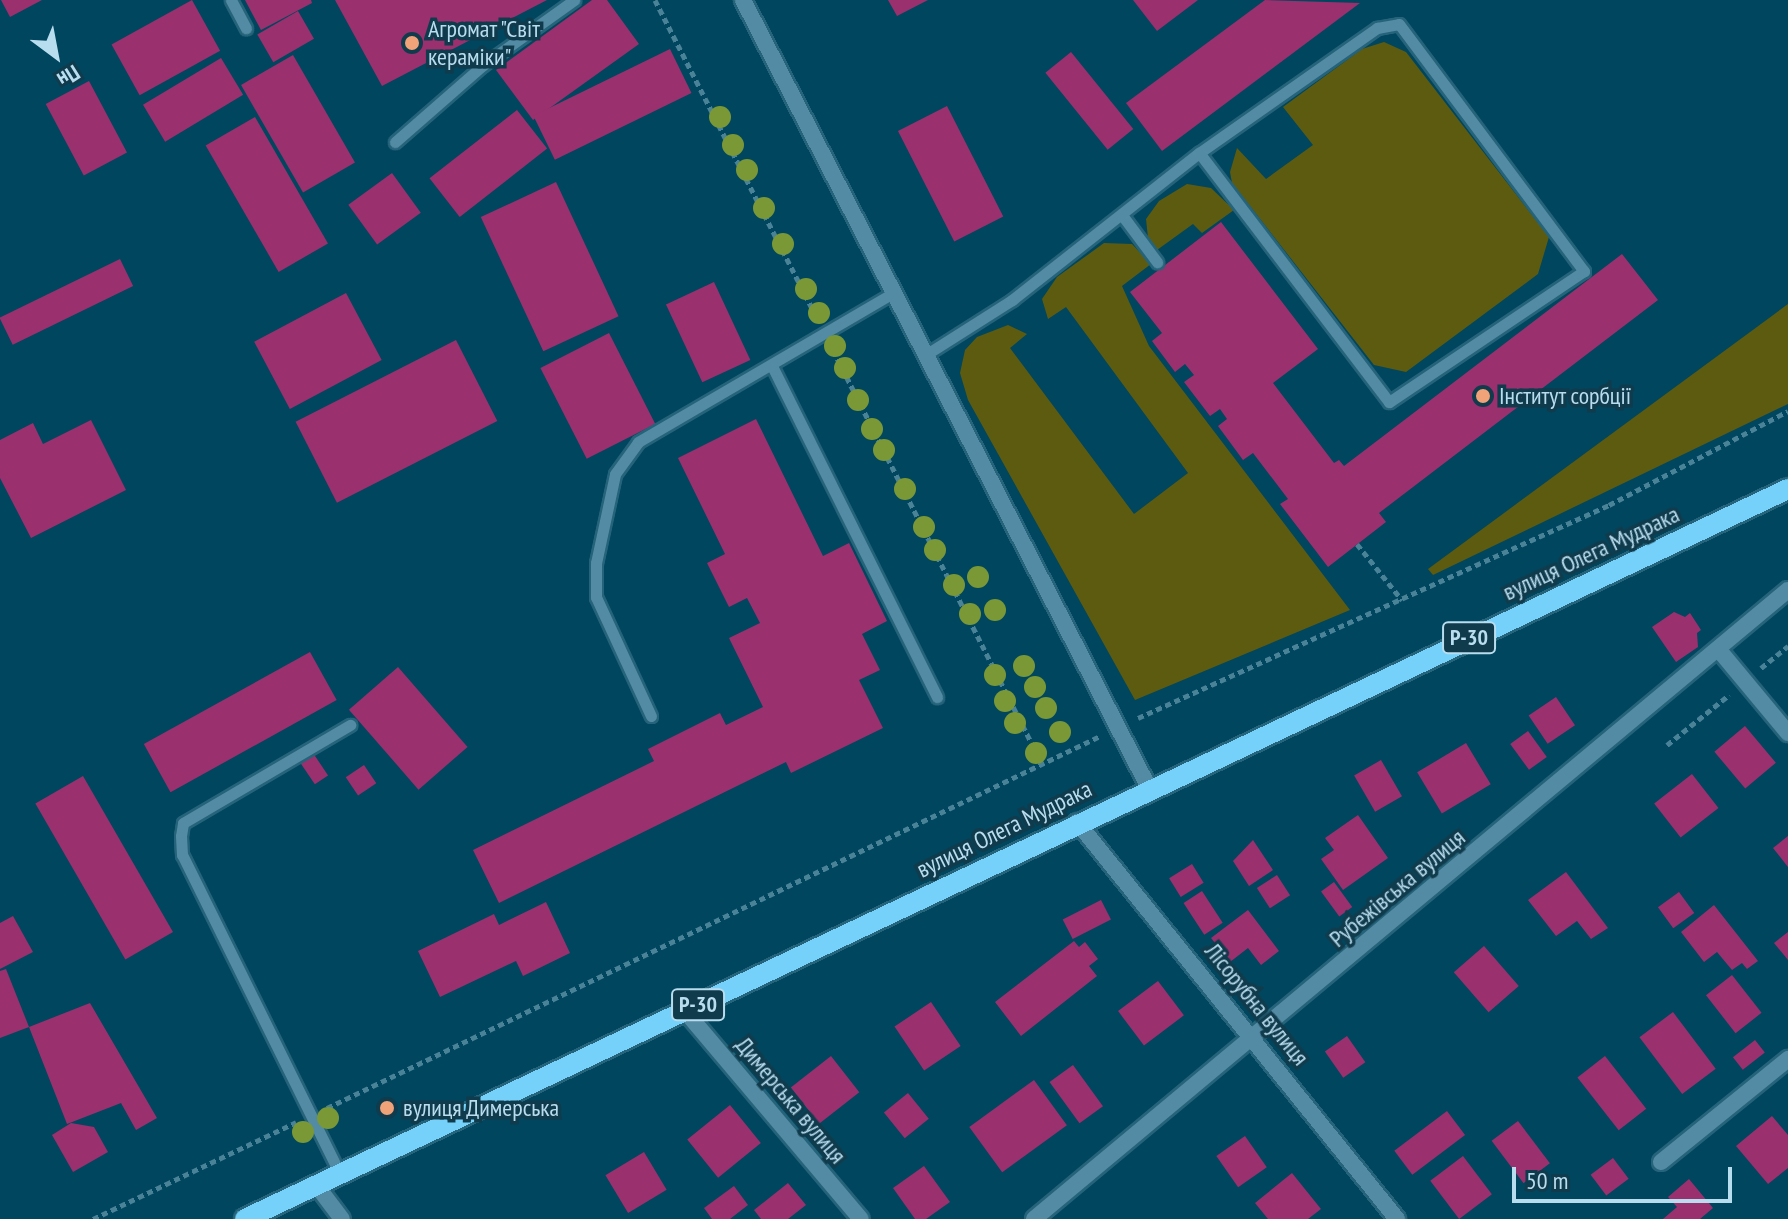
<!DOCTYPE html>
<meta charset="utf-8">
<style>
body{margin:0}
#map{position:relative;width:1788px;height:1219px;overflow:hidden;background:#00465e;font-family:"PT Sans Narrow",sans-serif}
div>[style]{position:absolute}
.green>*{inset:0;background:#5c5b10}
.building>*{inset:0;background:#9a306e;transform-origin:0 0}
.path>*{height:5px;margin-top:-2.5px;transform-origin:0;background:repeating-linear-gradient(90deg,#4a8298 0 6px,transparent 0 10px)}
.roads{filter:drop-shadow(2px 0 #25647b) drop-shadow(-2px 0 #25647b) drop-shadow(0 2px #25647b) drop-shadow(0 -2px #25647b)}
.service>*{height:11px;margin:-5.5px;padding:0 5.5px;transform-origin:5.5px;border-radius:5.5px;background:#548ba4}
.minor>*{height:16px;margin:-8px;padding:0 8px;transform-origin:8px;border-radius:8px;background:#548ba4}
.tertiary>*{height:16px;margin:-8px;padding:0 8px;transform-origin:8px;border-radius:8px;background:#548ba4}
.primary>*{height:20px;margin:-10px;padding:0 10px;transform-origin:10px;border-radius:10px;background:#75d1fa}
.trees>*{width:22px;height:22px;margin:-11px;border-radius:50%;background:#7a9836}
.dots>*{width:22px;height:22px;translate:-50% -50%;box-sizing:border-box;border:4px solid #103b4c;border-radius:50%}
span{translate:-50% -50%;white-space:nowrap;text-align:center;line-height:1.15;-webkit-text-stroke:7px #103b4c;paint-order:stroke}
.shield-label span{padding:2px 6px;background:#103b4c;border:2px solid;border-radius:6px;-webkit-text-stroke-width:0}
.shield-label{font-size:22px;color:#b8ddef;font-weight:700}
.poi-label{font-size:24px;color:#b8ddef}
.left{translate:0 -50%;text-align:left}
.street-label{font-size:24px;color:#b8ddef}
.north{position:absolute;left:16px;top:16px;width:80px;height:80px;-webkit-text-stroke:6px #103b4c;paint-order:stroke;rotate:148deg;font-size:22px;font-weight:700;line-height:32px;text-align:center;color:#b8ddef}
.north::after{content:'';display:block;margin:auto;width:28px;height:36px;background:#b8ddef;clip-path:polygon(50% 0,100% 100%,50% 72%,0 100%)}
.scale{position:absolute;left:1512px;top:1167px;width:220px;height:36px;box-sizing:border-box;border:4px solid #b8ddef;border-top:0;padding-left:10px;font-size:24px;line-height:28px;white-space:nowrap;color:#b8ddef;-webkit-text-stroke:6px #103b4c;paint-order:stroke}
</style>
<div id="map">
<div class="green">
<div style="clip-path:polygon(1384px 42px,1406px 52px,1549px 237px,1538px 274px,1406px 372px,1374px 365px,1232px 183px,1230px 172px,1237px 148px,1266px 179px,1313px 145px,1283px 107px,1362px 49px)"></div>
<div style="clip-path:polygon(1187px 184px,1211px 188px,1234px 210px,1202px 233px,1193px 224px,1157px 250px,1148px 238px,1146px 219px,1159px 201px)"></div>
<div style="clip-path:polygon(1104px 243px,1132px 244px,1151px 264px,1122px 286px,1149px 346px,1350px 610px,1135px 700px,968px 400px,960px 373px,965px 350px,977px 337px,1008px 325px,1027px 334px,1010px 348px,1134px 514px,1188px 473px,1066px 307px,1048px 319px,1042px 299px,1057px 277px)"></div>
<div style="clip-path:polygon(1788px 304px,1788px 404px,1433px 575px,1428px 569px)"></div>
</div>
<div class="building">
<div style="clip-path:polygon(1px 0,42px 0,10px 17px)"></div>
<div style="left:192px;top:0;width:58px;height:92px;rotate:61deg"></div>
<div style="clip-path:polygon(245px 0,311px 0,312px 3px,261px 30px)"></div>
<div style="clip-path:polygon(335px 0,547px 0,382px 86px)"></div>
<div style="clip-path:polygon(592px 0,607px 0,639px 44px,533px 120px,496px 70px)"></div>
<div style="clip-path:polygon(888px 0,928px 0,897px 16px)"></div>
<div style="clip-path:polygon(1133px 0,1198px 0,1157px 31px)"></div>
<div style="clip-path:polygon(1265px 0,1360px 3px,1162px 151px,1126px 103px)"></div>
<div style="left:298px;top:11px;width:32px;height:47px;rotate:60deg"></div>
<div style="left:670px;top:49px;width:49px;height:152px;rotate:64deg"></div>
<div style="left:1071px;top:52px;width:99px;height:33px;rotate:51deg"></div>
<div style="left:293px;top:55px;width:124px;height:60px;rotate:60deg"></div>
<div style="left:221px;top:58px;width:43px;height:91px;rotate:59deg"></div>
<div style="left:89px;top:81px;width:81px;height:49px;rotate:62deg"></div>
<div style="left:947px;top:106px;width:124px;height:55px;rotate:63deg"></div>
<div style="left:517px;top:110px;width:49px;height:111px;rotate:52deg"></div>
<div style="left:255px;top:117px;width:146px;height:57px;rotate:60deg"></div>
<div style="left:392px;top:173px;width:49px;height:54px;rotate:54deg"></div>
<div style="left:556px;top:182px;width:148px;height:83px;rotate:65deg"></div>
<div style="clip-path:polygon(1221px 222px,1318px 349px,1273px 383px,1334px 463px,1339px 460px,1344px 466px,1622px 254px,1658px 300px,1379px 513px,1386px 522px,1328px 567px,1280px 504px,1288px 499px,1253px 453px,1243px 460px,1218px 426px,1227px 419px,1220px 409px,1210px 416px,1184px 382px,1194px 375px,1185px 364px,1175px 372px,1152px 341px,1162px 333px,1130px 292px)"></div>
<div style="left:120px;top:259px;width:30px;height:134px;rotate:64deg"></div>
<div style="left:714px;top:282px;width:86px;height:53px;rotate:65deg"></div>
<div style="left:346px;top:293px;width:76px;height:104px;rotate:62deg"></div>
<div style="left:609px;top:333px;width:102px;height:77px;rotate:63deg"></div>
<div style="left:456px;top:340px;width:91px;height:180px;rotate:63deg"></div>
<div style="clip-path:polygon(756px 419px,823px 556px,849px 543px,887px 621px,862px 634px,880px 670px,859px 680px,883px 728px,791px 773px,786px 762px,499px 903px,473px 850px,654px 761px,648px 749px,720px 713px,726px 725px,763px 707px,729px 638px,760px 623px,747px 598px,729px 607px,707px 563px,725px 554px,678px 458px)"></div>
<div style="clip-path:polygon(91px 420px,126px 490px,31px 538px,0 478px,0 440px,33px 423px,43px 444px)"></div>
<div style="clip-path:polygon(1674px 612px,1685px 617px,1690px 613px,1701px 630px,1697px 633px,1698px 647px,1676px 662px,1652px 627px)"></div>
<div style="left:310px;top:652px;width:55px;height:190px;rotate:61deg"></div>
<div style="left:398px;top:667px;width:106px;height:65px;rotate:49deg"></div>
<div style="left:1556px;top:697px;width:34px;height:33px;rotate:56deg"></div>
<div style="left:1745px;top:726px;width:48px;height:40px;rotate:50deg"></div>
<div style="left:1528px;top:731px;width:32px;height:22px;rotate:54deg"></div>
<div style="left:1466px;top:743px;width:48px;height:57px;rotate:59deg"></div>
<div style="left:313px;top:753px;width:27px;height:16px;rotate:56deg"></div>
<div style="left:1381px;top:760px;width:42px;height:31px;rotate:60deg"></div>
<div style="left:364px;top:765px;width:22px;height:22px;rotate:56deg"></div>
<div style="left:1692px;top:774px;width:43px;height:48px;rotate:52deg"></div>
<div style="left:83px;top:776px;width:180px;height:55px;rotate:60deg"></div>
<div style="clip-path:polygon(1358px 815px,1388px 858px,1343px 890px,1321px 859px,1334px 850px,1325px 838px)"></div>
<div style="clip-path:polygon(1788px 836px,1788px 867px,1773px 848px)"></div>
<div style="clip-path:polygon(1253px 840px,1273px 870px,1249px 886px,1233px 861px)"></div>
<div style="left:1192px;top:864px;width:22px;height:27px;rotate:58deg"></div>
<div style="clip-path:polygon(1566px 872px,1608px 928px,1591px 939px,1577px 921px,1556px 936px,1528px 900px)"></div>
<div style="left:1277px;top:875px;width:24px;height:24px;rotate:57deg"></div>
<div style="left:1334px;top:882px;width:31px;height:16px;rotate:54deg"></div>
<div style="left:1202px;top:891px;width:38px;height:22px;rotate:57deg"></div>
<div style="left:1679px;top:892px;width:26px;height:26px;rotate:54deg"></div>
<div style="left:1101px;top:900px;width:22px;height:43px;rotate:63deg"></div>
<div style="clip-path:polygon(546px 902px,570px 953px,523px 976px,516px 961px,440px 997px,418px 951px,494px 914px,499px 925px)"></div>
<div style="clip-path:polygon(1714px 905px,1758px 961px,1747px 969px,1742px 963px,1732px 970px,1717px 952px,1704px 962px,1681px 932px)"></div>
<div style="clip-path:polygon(1248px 910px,1279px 951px,1261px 965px,1248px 948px,1230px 962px,1211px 938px)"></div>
<div style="clip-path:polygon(13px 916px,33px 952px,0 969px,0 923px)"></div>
<div style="clip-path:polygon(1788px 932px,1788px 960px,1774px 943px)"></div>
<div style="clip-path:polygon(1074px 941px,1079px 947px,1085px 942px,1098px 959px,1089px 966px,1097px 976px,1021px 1036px,995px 1002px)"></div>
<div style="left:1484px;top:946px;width:53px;height:40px;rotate:49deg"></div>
<div style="clip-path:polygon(6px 969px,29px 1027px,0 1038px,0 971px)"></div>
<div style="left:1732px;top:975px;width:48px;height:33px;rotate:52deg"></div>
<div style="left:1158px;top:981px;width:43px;height:50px;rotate:53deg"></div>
<div style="left:931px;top:1002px;width:53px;height:44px;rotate:56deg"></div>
<div style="clip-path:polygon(90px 1003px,157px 1118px,136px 1130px,121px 1103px,67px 1124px,29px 1027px)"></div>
<div style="left:1673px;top:1012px;width:71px;height:42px;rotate:53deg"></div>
<div style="left:1347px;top:1036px;width:32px;height:27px;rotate:55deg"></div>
<div style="left:1755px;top:1040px;width:16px;height:28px;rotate:52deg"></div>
<div style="left:831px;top:1056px;width:46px;height:51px;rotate:52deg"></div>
<div style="left:1605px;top:1056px;width:67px;height:35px;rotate:52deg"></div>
<div style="left:1073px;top:1065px;width:51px;height:29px;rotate:54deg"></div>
<div style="left:1034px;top:1080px;width:56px;height:80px;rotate:54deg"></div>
<div style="left:908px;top:1093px;width:33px;height:31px;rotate:51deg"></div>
<div style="left:730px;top:1105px;width:49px;height:55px;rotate:51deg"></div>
<div style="left:1447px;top:1111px;width:30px;height:66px;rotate:53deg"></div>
<div style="clip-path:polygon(1772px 1116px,1788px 1135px,1788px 1168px,1768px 1184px,1736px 1146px)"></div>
<div style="left:1518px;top:1121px;width:53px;height:33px;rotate:53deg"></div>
<div style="clip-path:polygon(71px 1123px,94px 1127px,108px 1152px,73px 1172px,52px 1135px)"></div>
<div style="left:1245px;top:1136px;width:38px;height:35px;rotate:55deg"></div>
<div style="left:644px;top:1152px;width:44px;height:45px;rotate:59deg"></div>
<div style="left:1463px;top:1156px;width:48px;height:41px;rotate:53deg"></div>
<div style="left:1613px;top:1158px;width:26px;height:28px;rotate:53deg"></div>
<div style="clip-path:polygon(924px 1166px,950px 1202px,926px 1219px,915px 1219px,893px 1188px)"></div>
<div style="clip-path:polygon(1292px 1173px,1321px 1209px,1308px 1219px,1268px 1219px,1255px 1203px)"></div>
<div style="clip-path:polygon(1689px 1179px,1713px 1208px,1700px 1219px,1663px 1219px,1677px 1207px,1668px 1197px)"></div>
<div style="clip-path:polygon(788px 1183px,806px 1205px,788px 1219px,761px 1219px,754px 1210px)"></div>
<div style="clip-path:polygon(734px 1186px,748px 1205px,730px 1219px,712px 1219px,704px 1208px)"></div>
</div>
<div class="path">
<div style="left:655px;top:0;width:355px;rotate:63deg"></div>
<div style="left:833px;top:350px;width:465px;rotate:63.2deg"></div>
<div style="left:1357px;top:544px;width:72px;rotate:51.2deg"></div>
<div style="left:1761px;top:668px;width:35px;rotate:-39deg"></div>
<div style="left:1138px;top:718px;width:517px;rotate:-24.33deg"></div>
<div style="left:1609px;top:505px;width:202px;rotate:-27.7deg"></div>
<div style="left:1667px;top:745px;width:80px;rotate:-38.9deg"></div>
<div style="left:327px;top:1108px;width:858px;rotate:-25.7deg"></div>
<div style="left:93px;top:1219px;width:225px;rotate:-25.5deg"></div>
</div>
<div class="roads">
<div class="service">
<div style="left:231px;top:0;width:32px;rotate:62deg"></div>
<div style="left:395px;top:142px;width:117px;rotate:-41.2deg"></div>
<div style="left:483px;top:65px;width:112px;rotate:-35.5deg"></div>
<div style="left:1122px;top:215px;width:59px;rotate:53.3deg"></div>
<div style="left:927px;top:354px;width:101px;rotate:-32.4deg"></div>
<div style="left:1012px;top:300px;width:238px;rotate:-38.2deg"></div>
<div style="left:1199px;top:153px;width:218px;rotate:-35.1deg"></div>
<div style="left:1377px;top:28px;width:22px;rotate:-10deg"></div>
<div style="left:1399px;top:24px;width:309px;rotate:53.2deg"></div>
<div style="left:1584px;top:271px;width:235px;rotate:146.1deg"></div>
<div style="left:1389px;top:402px;width:313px;rotate:-127.3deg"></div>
<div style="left:772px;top:366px;width:370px;rotate:63.5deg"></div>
<div style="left:651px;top:716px;width:131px;rotate:-114.8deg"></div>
<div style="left:596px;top:597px;width:34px;rotate:-90deg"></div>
<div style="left:596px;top:563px;width:91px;rotate:-77.9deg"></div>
<div style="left:615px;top:474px;width:39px;rotate:-54deg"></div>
<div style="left:638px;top:442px;width:298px;rotate:-30.3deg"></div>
<div style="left:340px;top:1174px;width:356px;rotate:-116.3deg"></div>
<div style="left:182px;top:855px;width:19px;rotate:-93deg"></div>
<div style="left:181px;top:836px;width:13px;rotate:-81deg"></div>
<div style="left:183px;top:823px;width:194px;rotate:-30.4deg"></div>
</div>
<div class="minor">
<div style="left:1719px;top:650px;width:108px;rotate:50.3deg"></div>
<div style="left:1077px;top:822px;width:510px;rotate:51.13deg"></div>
<div style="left:685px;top:1011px;width:272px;rotate:49.8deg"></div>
<div style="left:1661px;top:1162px;width:164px;rotate:-39deg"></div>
<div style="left:317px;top:1186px;width:41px;rotate:52.9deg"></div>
<div style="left:1034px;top:1219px;width:982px;rotate:-39.84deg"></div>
</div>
<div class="tertiary">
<div style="left:743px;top:0;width:886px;rotate:62.74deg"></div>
</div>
<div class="primary">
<div style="left:245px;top:1219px;width:1707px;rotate:-25.32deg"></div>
</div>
</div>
<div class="trees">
<div style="left:720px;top:117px"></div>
<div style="left:733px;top:145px"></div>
<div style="left:747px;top:170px"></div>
<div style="left:764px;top:208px"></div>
<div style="left:783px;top:244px"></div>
<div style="left:806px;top:289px"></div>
<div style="left:819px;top:313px"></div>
<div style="left:835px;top:346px"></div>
<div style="left:845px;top:368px"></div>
<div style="left:858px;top:400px"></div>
<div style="left:872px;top:429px"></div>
<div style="left:884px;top:450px"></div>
<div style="left:905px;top:489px"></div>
<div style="left:924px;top:527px"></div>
<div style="left:935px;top:550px"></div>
<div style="left:978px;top:577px"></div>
<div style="left:954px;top:585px"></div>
<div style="left:995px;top:610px"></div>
<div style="left:970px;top:614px"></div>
<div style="left:1024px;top:666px"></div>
<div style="left:995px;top:675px"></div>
<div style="left:1035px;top:687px"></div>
<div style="left:1005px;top:701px"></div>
<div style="left:1046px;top:708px"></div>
<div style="left:1015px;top:723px"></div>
<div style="left:1060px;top:732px"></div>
<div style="left:1036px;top:753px"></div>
<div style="left:328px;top:1118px"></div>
<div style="left:303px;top:1132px"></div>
</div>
<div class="dots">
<div style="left:412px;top:43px;background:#f0a279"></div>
<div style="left:1483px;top:396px;background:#f0a279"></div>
<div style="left:387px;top:1108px;background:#f0a279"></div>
</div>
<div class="shield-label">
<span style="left:1469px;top:638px">Р-30</span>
<span style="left:698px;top:1005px">Р-30</span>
</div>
<div class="poi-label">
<span class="left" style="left:428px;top:43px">Агромат "Світ<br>кераміки"</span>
<span class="left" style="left:1499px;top:396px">Інститут сорбції</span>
<span class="left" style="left:403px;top:1108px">вулиця Димерська</span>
</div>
<div class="street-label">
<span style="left:1591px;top:553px;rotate:-25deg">вулиця Олега Мудрака</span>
<span style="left:1004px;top:829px;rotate:-26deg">вулиця Олега Мудрака</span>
<span style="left:1397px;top:888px;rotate:-40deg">Рубежівська вулиця</span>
<span style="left:1257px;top:1004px;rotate:51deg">Лісорубна вулиця</span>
<span style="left:791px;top:1100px;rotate:50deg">Димерська вулиця</span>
</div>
<div class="north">Пн</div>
<div class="scale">50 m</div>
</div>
